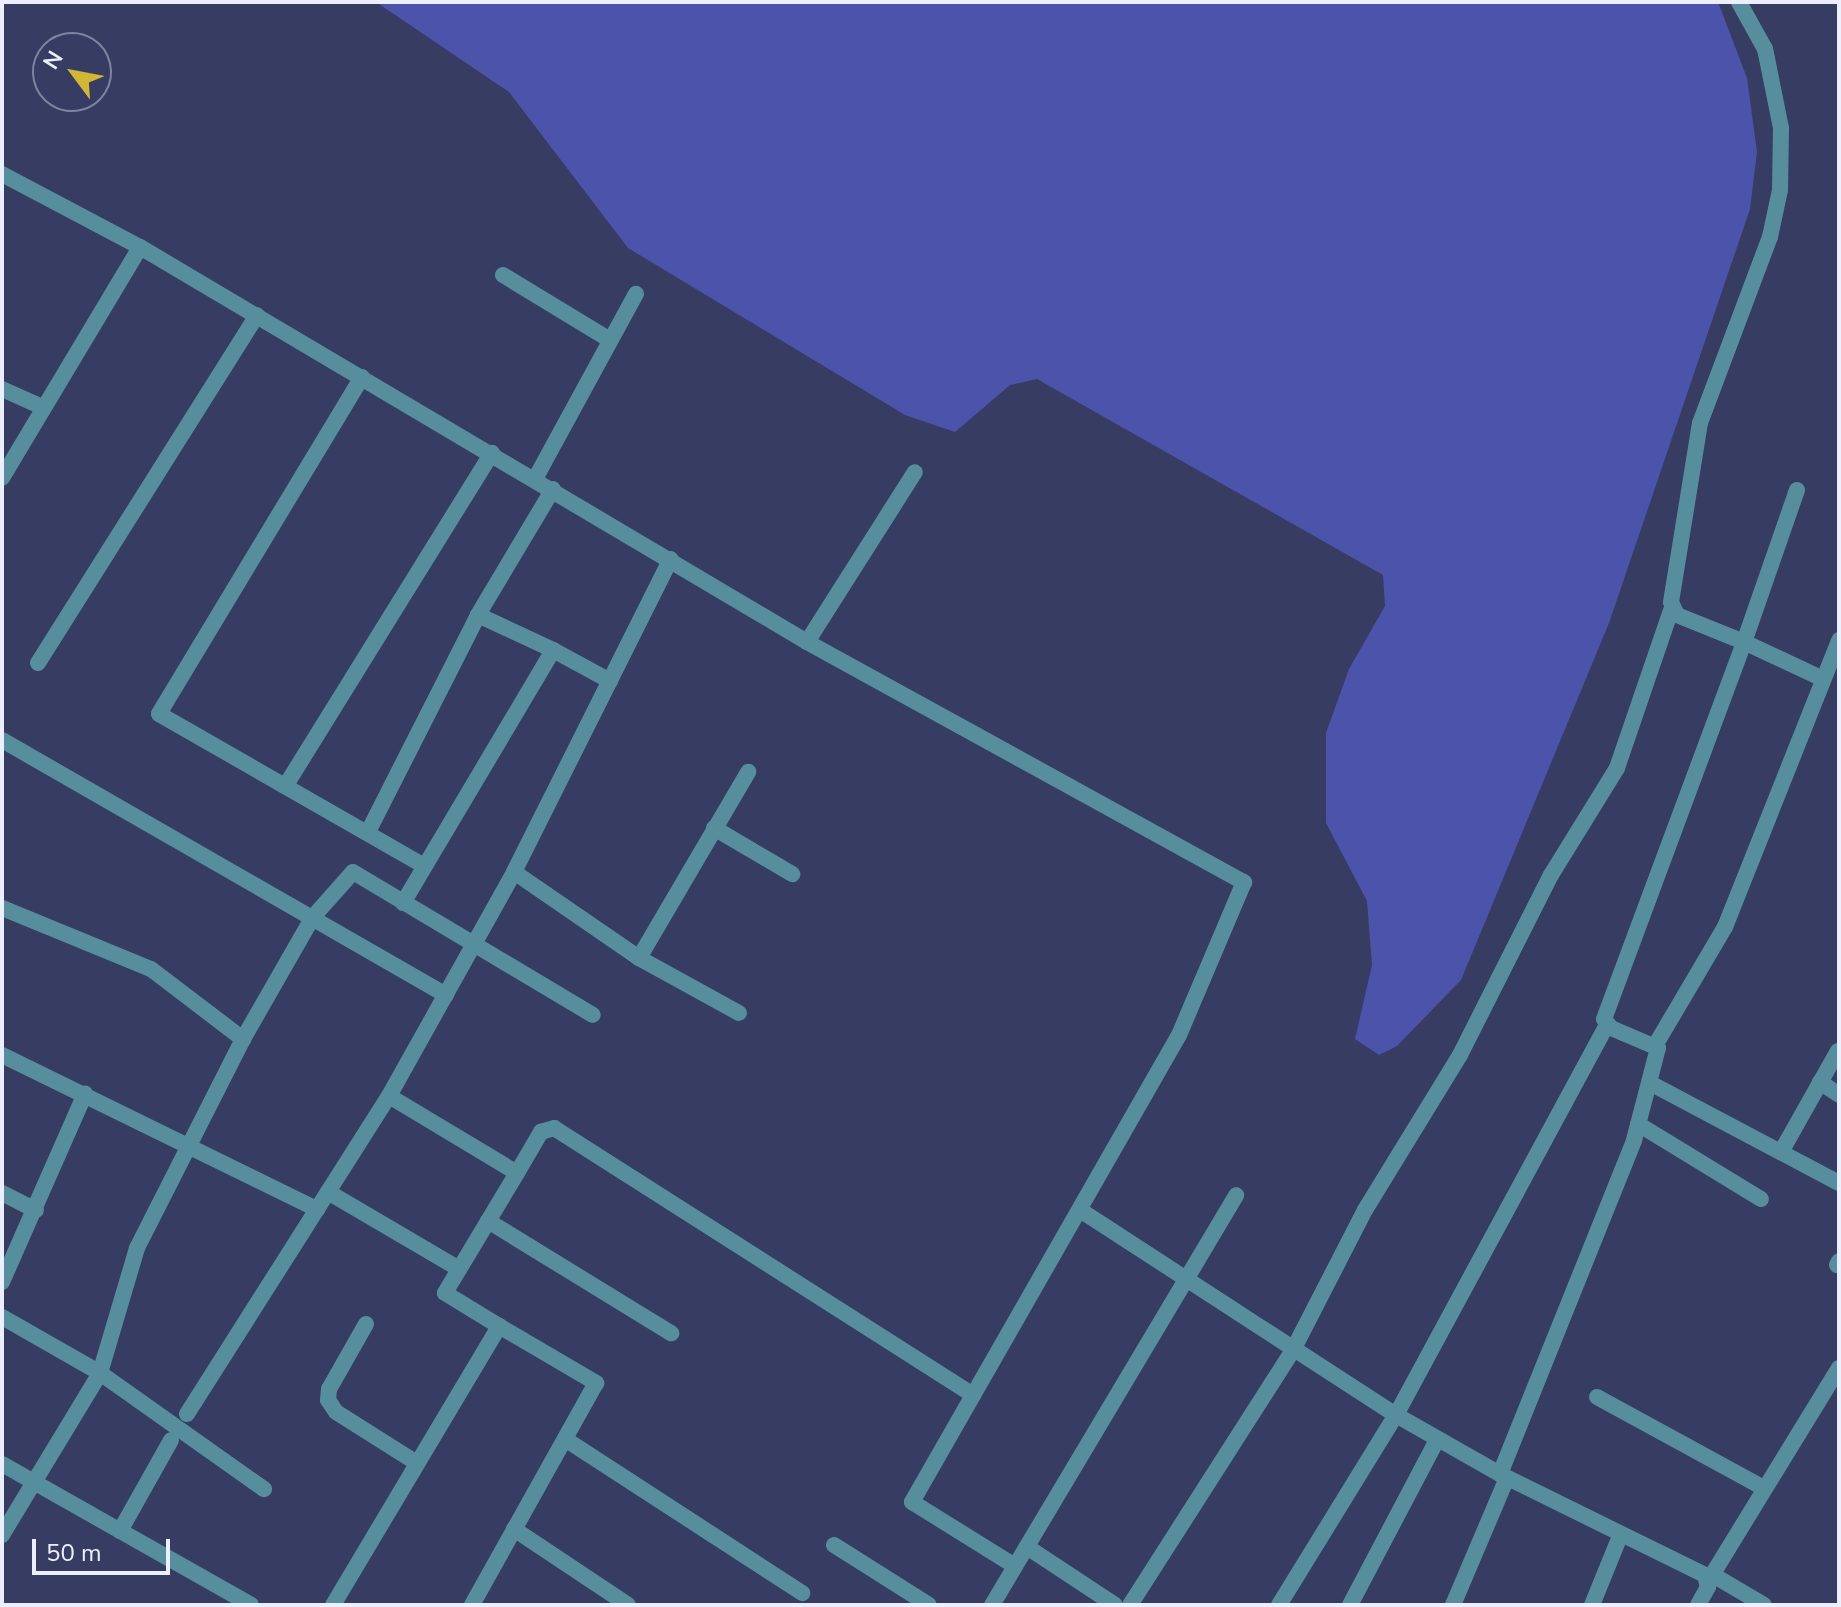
<!DOCTYPE html>
<style>
body{margin:0}
#map{position:relative;width:1841px;height:1607px;overflow:hidden;background:#373d62;font-family:"Nunito Sans",sans-serif}
div>[style]{position:absolute}
.water>*{inset:0;background:#4c53ab}
.street>*{height:16px;margin:-8px;padding:0 8px;transform-origin:8px;border-radius:8px;background:#578e9d}
span{translate:-50% -50%;white-space:nowrap;text-align:center;line-height:1.15;-webkit-text-stroke:8px #373d62;paint-order:stroke}
.frame{position:absolute;inset:0;border:4px solid #eceffd;pointer-events:none}
.north{position:absolute;left:32px;top:32px;width:80px;height:80px;box-sizing:border-box;background:#373d62;border:2px solid #7f84a0;border-radius:50%;rotate:302deg;font-size:22px;font-weight:700;line-height:32px;text-align:center;color:#eceffd}
.north::after{content:'';display:block;margin:auto;width:28px;height:36px;background:#d2b736;clip-path:polygon(50% 0,100% 100%,50% 72%,0 100%)}
.scale{position:absolute;left:32px;top:1539px;width:138px;height:36px;box-sizing:border-box;border:4px solid #eceffd;border-top:0;padding-left:10px;font-size:24px;line-height:28px;white-space:nowrap;color:#eceffd;-webkit-text-stroke:6px #373d62;paint-order:stroke}
</style>
<div id="map">
<div class="water">
<div style="clip-path:polygon(376px 2px,1718px 2px,1747px 78px,1757px 152px,1750px 209px,1609px 623px,1461px 980px,1397px 1046px,1379px 1055px,1355px 1039px,1372px 965px,1367px 901px,1326px 823px,1326px 733px,1349px 669px,1385px 606px,1383px 575px,1037px 379px,1010px 385px,955px 432px,905px 415px,628px 248px,509px 92px)"></div>
</div>
<div class="street">
<div style="left:2px;top:174px;width:156px;rotate:27.9deg"></div>
<div style="left:140px;top:247px;width:775px;rotate:30.63deg"></div>
<div style="left:807px;top:642px;width:499px;rotate:28.8deg"></div>
<div style="left:1244px;top:882px;width:166px;rotate:113deg"></div>
<div style="left:1179px;top:1035px;width:538px;rotate:119.76deg"></div>
<div style="left:912px;top:1502px;width:121px;rotate:31.9deg"></div>
<div style="left:503px;top:275px;width:125px;rotate:31.3deg"></div>
<div style="left:362px;top:377px;width:393px;rotate:121.1deg"></div>
<div style="left:159px;top:714px;width:304px;rotate:29.8deg"></div>
<div style="left:2px;top:389px;width:44px;rotate:24.2deg"></div>
<div style="left:2px;top:478px;width:269px;rotate:-59.1deg"></div>
<div style="left:535px;top:479px;width:211px;rotate:-61.4deg"></div>
<div style="left:553px;top:489px;width:147px;rotate:120.8deg"></div>
<div style="left:478px;top:615px;width:83px;rotate:25deg"></div>
<div style="left:1797px;top:490px;width:161px;rotate:109.2deg"></div>
<div style="left:1744px;top:642px;width:85px;rotate:25.1deg"></div>
<div style="left:807px;top:642px;width:201px;rotate:-57.6deg"></div>
<div style="left:38px;top:663px;width:411px;rotate:-57.8deg"></div>
<div style="left:2px;top:740px;width:512px;rotate:29.87deg"></div>
<div style="left:286px;top:785px;width:391px;rotate:-58.2deg"></div>
<div style="left:714px;top:828px;width:91px;rotate:30.5deg"></div>
<div style="left:368px;top:832px;width:243px;rotate:-63.1deg"></div>
<div style="left:514px;top:872px;width:152px;rotate:34.5deg"></div>
<div style="left:639px;top:958px;width:216px;rotate:-59.6deg"></div>
<div style="left:403px;top:903px;width:294px;rotate:-59.3deg"></div>
<div style="left:553px;top:650px;width:65px;rotate:28.5deg"></div>
<div style="left:2px;top:908px;width:161px;rotate:22.3deg"></div>
<div style="left:151px;top:969px;width:116px;rotate:37.3deg"></div>
<div style="left:243px;top:1039px;width:141px;rotate:-60.2deg"></div>
<div style="left:313px;top:917px;width:60px;rotate:-48.4deg"></div>
<div style="left:353px;top:872px;width:279px;rotate:30.8deg"></div>
<div style="left:639px;top:958px;width:114px;rotate:28.8deg"></div>
<div style="left:1656px;top:1044px;width:136px;rotate:-59.5deg"></div>
<div style="left:1725px;top:927px;width:309px;rotate:-68.3deg"></div>
<div style="left:2px;top:1055px;width:351px;rotate:26.1deg"></div>
<div style="left:1820px;top:1082px;width:23px;rotate:34deg"></div>
<div style="left:1650px;top:1083px;width:214px;rotate:27.9deg"></div>
<div style="left:389px;top:1096px;width:149px;rotate:31deg"></div>
<div style="left:517px;top:1173px;width:140px;rotate:121deg"></div>
<div style="left:445px;top:1293px;width:63px;rotate:31.4deg"></div>
<div style="left:1638px;top:1124px;width:144px;rotate:31.4deg"></div>
<div style="left:1781px;top:1152px;width:116px;rotate:-60.6deg"></div>
<div style="left:517px;top:1173px;width:48px;rotate:-59.7deg"></div>
<div style="left:541px;top:1132px;width:14px;rotate:-17deg"></div>
<div style="left:554px;top:1128px;width:497px;rotate:32.5deg"></div>
<div style="left:328px;top:1192px;width:152px;rotate:30.4deg"></div>
<div style="left:2px;top:1193px;width:38px;rotate:27deg"></div>
<div style="left:1080px;top:1210px;width:377px;rotate:33deg"></div>
<div style="left:1396px;top:1415px;width:443px;rotate:-61.6deg"></div>
<div style="left:488px;top:1221px;width:215px;rotate:31.5deg"></div>
<div style="left:1837px;top:1265px;width:4px;rotate:-63deg"></div>
<div style="left:2px;top:1282px;width:206px;rotate:-66.2deg"></div>
<div style="left:2px;top:1317px;width:113px;rotate:29.7deg"></div>
<div style="left:100px;top:1373px;width:201px;rotate:35.3deg"></div>
<div style="left:366px;top:1324px;width:75px;rotate:119.6deg"></div>
<div style="left:329px;top:1389px;width:11px;rotate:95deg"></div>
<div style="left:328px;top:1400px;width:14px;rotate:56deg"></div>
<div style="left:336px;top:1412px;width:96px;rotate:32.2deg"></div>
<div style="left:1597px;top:1397px;width:190px;rotate:28.6deg"></div>
<div style="left:187px;top:1414px;width:377px;rotate:-57.6deg"></div>
<div style="left:389px;top:1096px;width:257px;rotate:-60.8deg"></div>
<div style="left:514px;top:872px;width:350px;rotate:-63.4deg"></div>
<div style="left:565px;top:1439px;width:283px;rotate:33deg"></div>
<div style="left:2px;top:1464px;width:286px;rotate:29.5deg"></div>
<div style="left:514px;top:1529px;width:137px;rotate:33.7deg"></div>
<div style="left:120px;top:1531px;width:104px;rotate:-60.7deg"></div>
<div style="left:2px;top:1535px;width:189px;rotate:-58.8deg"></div>
<div style="left:100px;top:1373px;width:130px;rotate:-73.5deg"></div>
<div style="left:137px;top:1248px;width:234px;rotate:-63.1deg"></div>
<div style="left:834px;top:1545px;width:112px;rotate:32.3deg"></div>
<div style="left:1027px;top:1547px;width:105px;rotate:33.4deg"></div>
<div style="left:1713px;top:1575px;width:59px;rotate:30.5deg"></div>
<div style="left:1709px;top:1580px;width:249px;rotate:-58.5deg"></div>
<div style="left:333px;top:1605px;width:325px;rotate:-59.2deg"></div>
<div style="left:499px;top:1326px;width:113px;rotate:30.4deg"></div>
<div style="left:596px;top:1383px;width:254px;rotate:119.2deg"></div>
<div style="left:992px;top:1605px;width:477px;rotate:-59.2deg"></div>
<div style="left:1130px;top:1605px;width:300px;rotate:-57.4deg"></div>
<div style="left:1292px;top:1352px;width:160px;rotate:-62.8deg"></div>
<div style="left:1365px;top:1210px;width:182px;rotate:-58.5deg"></div>
<div style="left:1460px;top:1055px;width:202px;rotate:-63.2deg"></div>
<div style="left:1551px;top:875px;width:126px;rotate:-58.3deg"></div>
<div style="left:1617px;top:768px;width:167px;rotate:-71.1deg"></div>
<div style="left:1279px;top:1605px;width:223px;rotate:-58.4deg"></div>
<div style="left:1396px;top:1415px;width:120px;rotate:29.6deg"></div>
<div style="left:1350px;top:1605px;width:187px;rotate:-62.2deg"></div>
<div style="left:1453px;top:1605px;width:136px;rotate:-67deg"></div>
<div style="left:1592px;top:1605px;width:74px;rotate:-67.9deg"></div>
<div style="left:1698px;top:1605px;width:21px;rotate:-61deg"></div>
<div style="left:1708px;top:1587px;width:12px;rotate:-104deg"></div>
<div style="left:1705px;top:1575px;width:229px;rotate:-153.8deg"></div>
<div style="left:1500px;top:1474px;width:360px;rotate:-68.1deg"></div>
<div style="left:1634px;top:1140px;width:95px;rotate:-75.4deg"></div>
<div style="left:1658px;top:1048px;width:51px;rotate:-156.9deg"></div>
<div style="left:1611px;top:1028px;width:11px;rotate:-128deg"></div>
<div style="left:1604px;top:1019px;width:402px;rotate:-69.6deg"></div>
<div style="left:1744px;top:642px;width:72px;rotate:-158.1deg"></div>
<div style="left:1677px;top:615px;width:14px;rotate:-115deg"></div>
<div style="left:1671px;top:602px;width:181px;rotate:-80.8deg"></div>
<div style="left:1700px;top:423px;width:199px;rotate:-69.4deg"></div>
<div style="left:1770px;top:237px;width:48px;rotate:-78deg"></div>
<div style="left:1780px;top:190px;width:62px;rotate:-89.1deg"></div>
<div style="left:1781px;top:128px;width:81px;rotate:-101.4deg"></div>
<div style="left:1765px;top:49px;width:54px;rotate:-119deg"></div>
</div>
<div class="frame"></div>
<div class="north">N</div>
<div class="scale">50 m</div>
</div>
